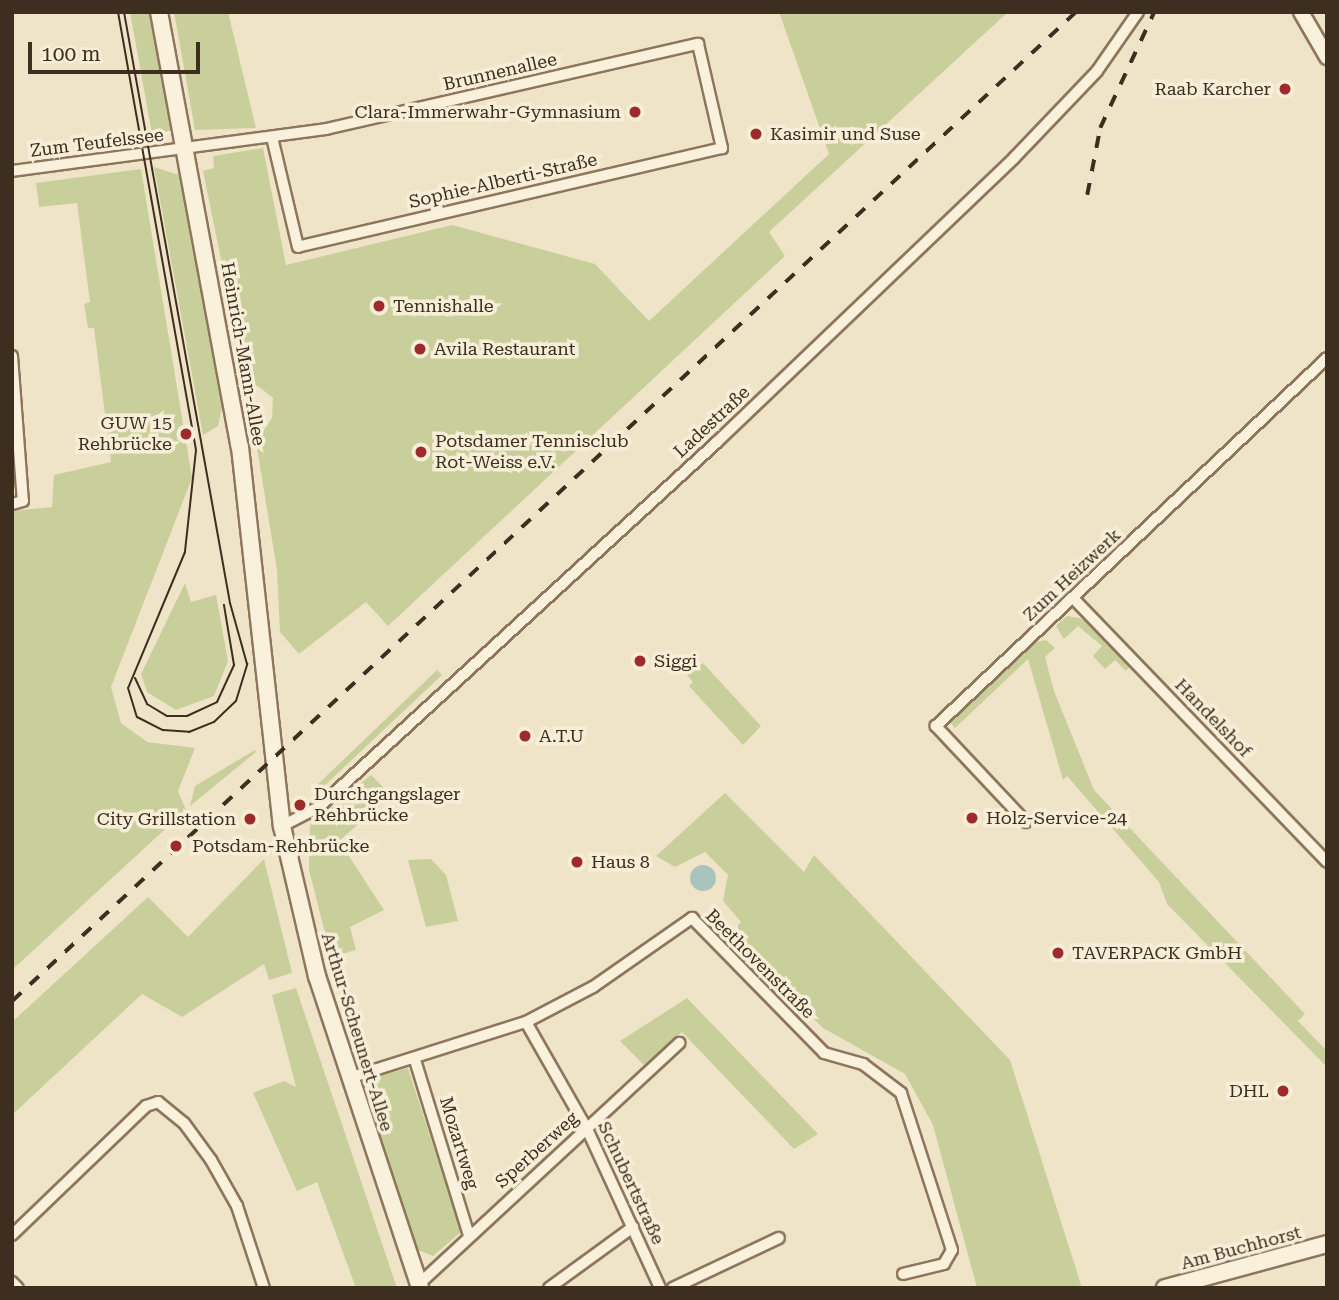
<!DOCTYPE html>
<meta charset="utf-8">
<style>
body{margin:0}
#map{position:relative;width:1339px;height:1300px;overflow:hidden;background:#f0e4c8;font-family:"Roboto Serif",serif}
div>[style]{position:absolute}
.green>*{inset:0;background:#c9cf9b}
.water>*{inset:0;background:#a9c4bc}
.round{border-radius:50%}
.roads{filter:drop-shadow(2px 0 #8d765c) drop-shadow(-2px 0 #8d765c) drop-shadow(0 2px #8d765c) drop-shadow(0 -2px #8d765c)}
.minor>*{height:10px;margin:-5px;padding:0 5px;transform-origin:5px;border-radius:5px;background:#faf1dc}
.tertiary>*{height:14px;margin:-7px;padding:0 7px;transform-origin:7px;border-radius:7px;background:#faf1dc}
.secondary>*{height:16px;margin:-8px;padding:0 8px;transform-origin:8px;border-radius:8px;background:#faf1dc}
.tram>*{height:2px;margin:-1px;padding:0 1px;transform-origin:1px;border-radius:1px;background:#3d2e20}
.rail>*{height:3.5px;margin-top:-1.75px;transform-origin:0;background:repeating-linear-gradient(90deg,#3d2e20 0 12px,transparent 0 24px)}
.dots>*{width:19px;height:19px;translate:-50% -50%;box-sizing:border-box;border:4px solid #f7eed8;border-radius:50%}
span{translate:-50% -50%;white-space:nowrap;text-align:center;line-height:1.15;-webkit-text-stroke:7px #f7eed8;paint-order:stroke}
.street-label{font-size:18px;color:#3d2e20}
.poi-label{font-size:18px;color:#3d2e20}
.right{translate:-100% -50%;text-align:right}
.left{translate:0 -50%;text-align:left}
.frame{position:absolute;inset:0;border:14px solid #3d2e20;pointer-events:none}
.scale{position:absolute;left:28px;top:42px;width:172px;height:32px;box-sizing:border-box;border:4px solid #3d2e20;border-top:0;padding-left:9px;font-size:21px;line-height:24px;white-space:nowrap;color:#3d2e20;-webkit-text-stroke:5px #f7eed8;paint-order:stroke}
</style>
<div id="map">
<div class="green">
<div style="clip-path:polygon(130px 12px,151px 12px,175px 132px,152px 134px)"></div>
<div style="clip-path:polygon(174px 12px,228px 12px,256px 128px,195px 130px)"></div>
<div style="clip-path:polygon(779px 12px,1008px 12px,769px 232px,785px 256px,388px 626px,366px 602px,299px 654px,280px 632px,277px 570px,256px 442px,272px 418px,273px 398px,258px 386px,247px 387px,203px 171px,214px 168px,213px 156px,263px 148px,286px 265px,452px 225px,595px 264px,649px 321px,829px 154px)"></div>
<div style="clip-path:polygon(154px 167px,182px 176px,224px 399px,218px 426px,203px 435px)"></div>
<div style="clip-path:polygon(141px 169px,192px 478px,111px 687px,121px 723px,147px 742px,195px 748px,178px 791px,186px 810px,12px 970px,12px 511px,52px 507px,54px 475px,111px 462px,94px 328px,88px 328px,84px 304px,90px 302px,77px 203px,39px 207px,36px 183px)"></div>
<div style="clip-path:polygon(185px 583px,191px 602px,216px 595px,228px 661px,214px 696px,176px 710px,147px 692px,141px 674px)"></div>
<div style="clip-path:polygon(1067px 616px,1084px 619px,1130px 666px,1126px 671px,1115px 660px,1105px 669px,1093px 656px,1102px 646px,1078px 626px,1064px 639px,1056px 626px)"></div>
<div style="clip-path:polygon(1046px 640px,1055px 648px,1045px 657px,1054px 691px,1094px 790px,1305px 1014px,1298px 1021px,1327px 1051px,1327px 1067px,1167px 904px,1159px 882px,1067px 776px,1063px 780px,1028px 659px,955px 728px,949px 721px,1030px 643px)"></div>
<div style="clip-path:polygon(703px 663px,761px 726px,743px 745px,689px 686px,693px 682px,686px 674px)"></div>
<div style="clip-path:polygon(437px 670px,442px 675px,322px 788px,318px 784px)"></div>
<div style="clip-path:polygon(255px 750px,256px 752px,190px 806px,195px 786px)"></div>
<div style="clip-path:polygon(371px 775px,391px 795px,339px 841px,384px 910px,350px 927px,356px 950px,331px 957px,309px 870px,310px 825px)"></div>
<div style="clip-path:polygon(725px 793px,804px 872px,814px 855px,1010px 1060px,1082px 1288px,977px 1288px,933px 1125px,905px 1074px,823px 1028px,730px 935px,741px 922px,723px 901px,728px 875px,705px 852px,675px 867px,656px 856px)"></div>
<div style="clip-path:polygon(264px 859px,292px 973px,269px 980px,264px 964px,182px 1017px,142px 994px,12px 1115px,12px 1022px,148px 897px,188px 937px)"></div>
<div style="clip-path:polygon(431px 859px,446px 875px,458px 921px,426px 927px,408px 860px)"></div>
<div style="clip-path:polygon(296px 988px,397px 1288px,356px 1288px,317px 1182px,297px 1191px,253px 1093px,284px 1081px,296px 1087px,272px 995px)"></div>
<div style="clip-path:polygon(687px 998px,818px 1134px,794px 1149px,682px 1032px,644px 1065px,620px 1041px)"></div>
<div style="clip-path:polygon(408px 1068px,461px 1232px,433px 1256px,418px 1250px,367px 1098px,372px 1078px)"></div>
</div>
<div class="water">
<div class="round" style="left:690px;top:865px;width:26px;height:26px"></div>
</div>
<div class="roads">
<div class="minor">
<div style="left:12px;top:171px;width:317px;rotate:-7.6deg"></div>
<div style="left:326px;top:129px;width:382px;rotate:-12.9deg"></div>
<div style="left:698px;top:44px;width:107px;rotate:77deg"></div>
<div style="left:722px;top:148px;width:435px;rotate:166.9deg"></div>
<div style="left:298px;top:247px;width:113px;rotate:-103.3deg"></div>
<div style="left:12px;top:356px;width:145px;rotate:85.7deg"></div>
<div style="left:23px;top:501px;width:11px;rotate:165deg"></div>
<div style="left:1073px;top:598px;width:366px;rotate:46.1deg"></div>
<div style="left:1026px;top:822px;width:132px;rotate:-133.2deg"></div>
<div style="left:936px;top:726px;width:537px;rotate:-43.26deg"></div>
<div style="left:282px;top:826px;width:42px;rotate:-27.2deg"></div>
<div style="left:319px;top:807px;width:539px;rotate:-42.52deg"></div>
<div style="left:716px;top:443px;width:412px;rotate:-43.7deg"></div>
<div style="left:1014px;top:158px;width:120px;rotate:-46.3deg"></div>
<div style="left:1097px;top:71px;width:72px;rotate:-55.2deg"></div>
<div style="left:526px;top:1022px;width:123px;rotate:60.3deg"></div>
<div style="left:587px;top:1129px;width:175px;rotate:65.3deg"></div>
<div style="left:415px;top:1060px;width:184px;rotate:72.9deg"></div>
<div style="left:349px;top:1078px;width:186px;rotate:-17.6deg"></div>
<div style="left:526px;top:1022px;width:76px;rotate:-27.6deg"></div>
<div style="left:593px;top:987px;width:121px;rotate:-34.9deg"></div>
<div style="left:692px;top:918px;width:189px;rotate:45.6deg"></div>
<div style="left:824px;top:1053px;width:41px;rotate:15.8deg"></div>
<div style="left:863px;top:1064px;width:48px;rotate:37.3deg"></div>
<div style="left:901px;top:1093px;width:165px;rotate:72deg"></div>
<div style="left:952px;top:1250px;width:16px;rotate:120deg"></div>
<div style="left:944px;top:1264px;width:42px;rotate:166.3deg"></div>
<div style="left:12px;top:1235px;width:186px;rotate:-43.9deg"></div>
<div style="left:146px;top:1106px;width:13px;rotate:-18deg"></div>
<div style="left:158px;top:1102px;width:33px;rotate:39deg"></div>
<div style="left:184px;top:1123px;width:46px;rotate:53.9deg"></div>
<div style="left:211px;top:1160px;width:53px;rotate:60.5deg"></div>
<div style="left:237px;top:1206px;width:86px;rotate:71.8deg"></div>
<div style="left:12px;top:1282px;width:8px;rotate:45deg"></div>
<div style="left:419px;top:1284px;width:355px;rotate:-42.8deg"></div>
<div style="left:549px;top:1288px;width:104px;rotate:-36deg"></div>
<div style="left:673px;top:1288px;width:117px;rotate:-25.3deg"></div>
</div>
<div class="tertiary">
<div style="left:1301px;top:12px;width:52px;rotate:60deg"></div>
</div>
<div class="secondary">
<div style="left:159px;top:12px;width:442px;rotate:79.5deg"></div>
<div style="left:240px;top:447px;width:381px;rotate:83.7deg"></div>
<div style="left:282px;top:826px;width:154px;rotate:76.9deg"></div>
<div style="left:317px;top:976px;width:329px;rotate:71.7deg"></div>
<div style="left:1165px;top:1288px;width:168px;rotate:-15.2deg"></div>
</div>
</div>
<div class="tram">
<div style="left:118px;top:12px;width:445px;rotate:79.9deg"></div>
<div style="left:196px;top:450px;width:103px;rotate:96.2deg"></div>
<div style="left:185px;top:552px;width:147px;rotate:112.7deg"></div>
<div style="left:128px;top:688px;width:30px;rotate:73deg"></div>
<div style="left:137px;top:717px;width:29px;rotate:27deg"></div>
<div style="left:163px;top:730px;width:26px;rotate:4deg"></div>
<div style="left:189px;top:732px;width:27px;rotate:-22deg"></div>
<div style="left:214px;top:722px;width:30px;rotate:-44deg"></div>
<div style="left:236px;top:701px;width:39px;rotate:-73deg"></div>
<div style="left:247px;top:664px;width:63px;rotate:-105.6deg"></div>
<div style="left:230px;top:603px;width:600px;rotate:-100.17deg"></div>
<div style="left:135px;top:678px;width:29px;rotate:65deg"></div>
<div style="left:147px;top:704px;width:23px;rotate:31deg"></div>
<div style="left:167px;top:716px;width:20px"></div>
<div style="left:187px;top:716px;width:33px;rotate:-25deg"></div>
<div style="left:217px;top:702px;width:41px;rotate:-65.3deg"></div>
<div style="left:234px;top:665px;width:61px;rotate:-99.5deg"></div>
</div>
<div class="rail">
<div style="left:1087px;top:195px;width:68px;rotate:-79deg"></div>
<div style="left:1100px;top:128px;width:128px;rotate:-65deg"></div>
<div style="left:12px;top:1001px;width:1453px;rotate:-42.91deg"></div>
</div>
<div class="dots">
<div style="left:1285px;top:89px;background:#9e2a2b"></div>
<div style="left:635px;top:112px;background:#9e2a2b"></div>
<div style="left:756px;top:134px;background:#9e2a2b"></div>
<div style="left:379px;top:306px;background:#9e2a2b"></div>
<div style="left:420px;top:349px;background:#9e2a2b"></div>
<div style="left:186px;top:434px;background:#9e2a2b"></div>
<div style="left:421px;top:452px;background:#9e2a2b"></div>
<div style="left:640px;top:661px;background:#9e2a2b"></div>
<div style="left:525px;top:736px;background:#9e2a2b"></div>
<div style="left:300px;top:805px;background:#9e2a2b"></div>
<div style="left:972px;top:818px;background:#9e2a2b"></div>
<div style="left:250px;top:819px;background:#9e2a2b"></div>
<div style="left:176px;top:846px;background:#9e2a2b"></div>
<div style="left:577px;top:862px;background:#9e2a2b"></div>
<div style="left:1058px;top:953px;background:#9e2a2b"></div>
<div style="left:1283px;top:1091px;background:#9e2a2b"></div>
</div>
<div class="street-label">
<span style="left:500px;top:72px;rotate:-13deg">Brunnenallee</span>
<span style="left:97px;top:143px;rotate:-7deg">Zum Teufelssee</span>
<span style="left:503px;top:181px;rotate:-13deg">Sophie-Alberti-Straße</span>
<span style="left:243px;top:354px;rotate:80deg">Heinrich-Mann-Allee</span>
<span style="left:712px;top:422px;rotate:-43deg">Ladestraße</span>
<span style="left:1072px;top:575px;rotate:-43deg">Zum Heizwerk</span>
<span style="left:1213px;top:718px;rotate:46deg">Handelshof</span>
<span style="left:760px;top:964px;rotate:45deg">Beethovenstraße</span>
<span style="left:357px;top:1032px;rotate:73deg">Arthur-Scheunert-Allee</span>
<span style="left:459px;top:1143px;rotate:73deg">Mozartweg</span>
<span style="left:537px;top:1150px;rotate:-42deg">Sperberweg</span>
<span style="left:631px;top:1183px;rotate:65deg">Schubertstraße</span>
<span style="left:1241px;top:1248px;rotate:-15deg">Am Buchhorst</span>
</div>
<div class="poi-label">
<span class="right" style="left:1271px;top:89px">Raab Karcher</span>
<span class="right" style="left:621px;top:112px">Clara-Immerwahr-Gymnasium</span>
<span class="left" style="left:770px;top:134px">Kasimir und Suse</span>
<span class="left" style="left:393px;top:306px">Tennishalle</span>
<span class="left" style="left:434px;top:349px">Avila Restaurant</span>
<span class="right" style="left:172px;top:434px">GUW 15<br>Rehbrücke</span>
<span class="left" style="left:435px;top:452px">Potsdamer Tennisclub<br>Rot-Weiss e.V.</span>
<span class="left" style="left:654px;top:661px">Siggi</span>
<span class="left" style="left:539px;top:736px">A.T.U</span>
<span class="left" style="left:314px;top:805px">Durchgangslager<br>Rehbrücke</span>
<span class="left" style="left:986px;top:818px">Holz-Service-24</span>
<span class="right" style="left:236px;top:819px">City Grillstation</span>
<span class="left" style="left:192px;top:846px">Potsdam-Rehbrücke</span>
<span class="left" style="left:591px;top:862px">Haus 8</span>
<span class="left" style="left:1072px;top:953px">TAVERPACK GmbH</span>
<span class="right" style="left:1269px;top:1091px">DHL</span>
</div>
<div class="frame"></div>
<div class="scale">100 m</div>
</div>
